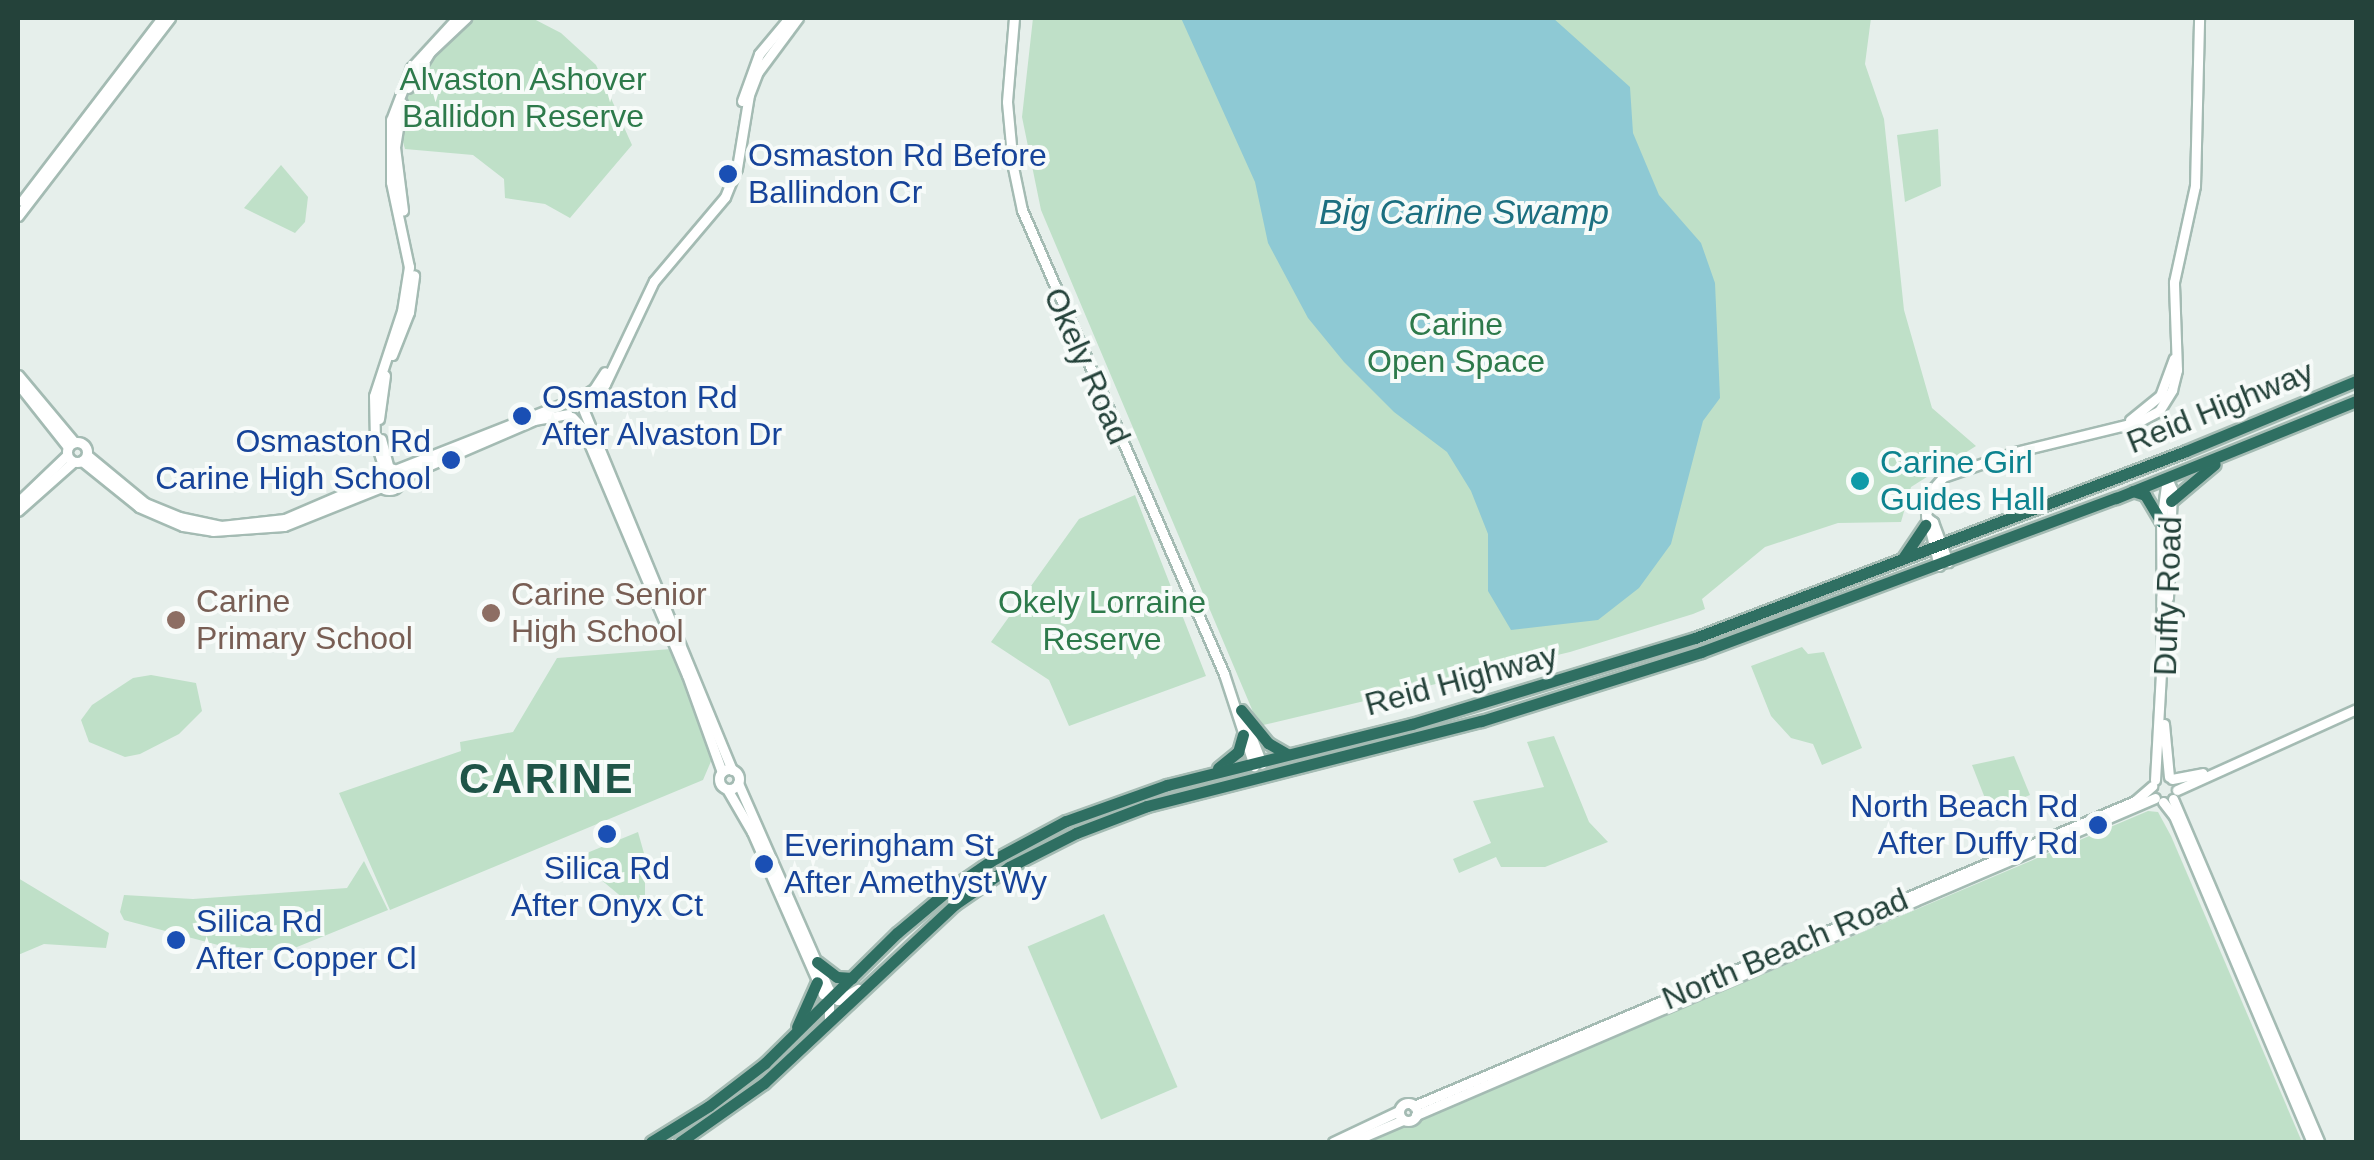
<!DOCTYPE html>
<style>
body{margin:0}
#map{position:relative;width:2374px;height:1160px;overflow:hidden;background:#e6efeb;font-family:Arial,sans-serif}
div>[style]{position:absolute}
.green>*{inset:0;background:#bfe0c8;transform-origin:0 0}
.water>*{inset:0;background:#8ec9d4}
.roads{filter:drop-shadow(2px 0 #a4bbb3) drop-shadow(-2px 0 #a4bbb3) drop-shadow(0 2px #a4bbb3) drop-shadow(0 -2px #a4bbb3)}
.secondary>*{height:9px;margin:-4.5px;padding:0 4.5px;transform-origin:4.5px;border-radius:4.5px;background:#fff}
.secondary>.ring{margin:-4.5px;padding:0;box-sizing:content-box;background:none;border:9px solid #fff;border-radius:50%}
.highway>*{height:11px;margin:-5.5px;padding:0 5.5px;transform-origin:5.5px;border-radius:5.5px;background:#2f6f62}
.dots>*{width:28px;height:28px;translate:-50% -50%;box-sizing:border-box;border:5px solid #f7fbf9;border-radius:50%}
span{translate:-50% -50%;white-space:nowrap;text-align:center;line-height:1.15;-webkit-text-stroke:8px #f7fbf9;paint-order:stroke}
.park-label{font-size:32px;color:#2d7a4b}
.transit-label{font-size:32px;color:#164399}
.left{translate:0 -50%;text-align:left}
.right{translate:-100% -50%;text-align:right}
.street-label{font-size:32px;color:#24423a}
.culture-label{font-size:32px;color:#0d838f}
.education-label{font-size:32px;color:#785e54}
.water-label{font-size:35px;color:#1c6f80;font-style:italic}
.district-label{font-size:42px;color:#1f5548;font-weight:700;letter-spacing:2.5px}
.frame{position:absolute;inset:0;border:20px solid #24423a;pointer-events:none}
</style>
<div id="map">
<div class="green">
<div style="clip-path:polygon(475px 18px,532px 18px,561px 33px,596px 65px,632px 145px,570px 218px,545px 204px,505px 198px,504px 179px,473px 155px,405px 149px,400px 132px,408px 91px,429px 62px)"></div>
<div style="clip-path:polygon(1033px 18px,1871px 18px,1865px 64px,1884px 119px,1904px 310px,1932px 408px,1976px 446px,1911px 487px,1901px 522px,1838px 523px,1765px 547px,1702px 599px,1705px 609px,1693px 614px,1570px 652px,1259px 726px,1041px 210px,1022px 117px)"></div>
<div style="clip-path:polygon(1938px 129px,1941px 186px,1905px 202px,1897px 135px)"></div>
<div style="clip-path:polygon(281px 165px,308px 197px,305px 222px,295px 233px,244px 208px)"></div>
<div style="clip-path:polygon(1135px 495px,1206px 676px,1069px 726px,1049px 680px,991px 642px,1079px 519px)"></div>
<div style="clip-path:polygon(1802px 647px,1808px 654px,1824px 652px,1862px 748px,1822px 765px,1813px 744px,1791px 738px,1771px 716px,1751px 666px)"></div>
<div style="clip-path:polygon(671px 649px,692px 693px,712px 759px,703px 780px,390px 910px,339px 793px,461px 751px,460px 742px,513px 732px,557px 658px)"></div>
<div style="clip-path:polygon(151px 675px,196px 683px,202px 711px,179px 734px,140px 754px,125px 757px,89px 742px,81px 720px,92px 705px,133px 678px)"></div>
<div style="clip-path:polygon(1554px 736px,1589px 822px,1608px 842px,1545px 867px,1501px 867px,1496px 857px,1459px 873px,1453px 859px,1491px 843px,1473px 801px,1544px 787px,1527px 742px)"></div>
<div style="clip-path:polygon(2014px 756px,2030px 795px,1990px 811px,1972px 765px)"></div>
<div style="clip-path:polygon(2148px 811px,2158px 812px,2171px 836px,2302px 1142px,1368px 1142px)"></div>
<div style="clip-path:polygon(638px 832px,645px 857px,645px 905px,636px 909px,587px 868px,582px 855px)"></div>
<div style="clip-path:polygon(364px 861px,388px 910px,297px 947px,278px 951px,218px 945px,124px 920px,120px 912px,124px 895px,193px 899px,347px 888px)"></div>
<div style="clip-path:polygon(18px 878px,109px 933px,106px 948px,44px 944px,18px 955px)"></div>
<div style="left:1104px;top:914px;width:188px;height:83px;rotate:67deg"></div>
</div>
<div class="water">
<div style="clip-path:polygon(1181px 18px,1553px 18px,1630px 87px,1633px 133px,1659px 195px,1701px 243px,1715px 283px,1720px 398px,1703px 421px,1671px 544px,1639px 588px,1598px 620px,1511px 630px,1488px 591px,1488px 534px,1471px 491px,1447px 452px,1394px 412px,1344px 362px,1308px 318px,1268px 243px,1255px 182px)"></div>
</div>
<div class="roads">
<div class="secondary">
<div style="left:1014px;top:18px;width:84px;rotate:94.8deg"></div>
<div style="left:1007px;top:102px;width:65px;rotate:84.7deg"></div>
<div style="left:1013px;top:167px;width:44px;rotate:78.2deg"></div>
<div style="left:1022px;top:210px;width:506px;rotate:66.47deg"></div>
<div style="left:1224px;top:674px;width:97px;rotate:71.9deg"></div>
<div style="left:408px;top:88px;width:42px;rotate:-58.6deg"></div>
<div style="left:430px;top:52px;width:50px;rotate:-43.4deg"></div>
<div style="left:742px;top:101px;width:50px;rotate:-70.1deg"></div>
<div style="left:759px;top:54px;width:47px;rotate:-50.2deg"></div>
<div style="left:402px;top:103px;width:45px;rotate:99deg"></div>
<div style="left:395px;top:147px;width:64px;rotate:82.8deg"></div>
<div style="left:22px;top:201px;width:230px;rotate:-52.6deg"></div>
<div style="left:18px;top:216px;width:250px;rotate:-52.5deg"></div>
<div style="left:392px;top:355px;width:46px;rotate:-68.4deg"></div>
<div style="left:409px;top:312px;width:37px;rotate:-82deg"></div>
<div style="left:18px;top:375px;width:87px;rotate:50.1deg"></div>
<div style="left:18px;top:384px;width:80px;rotate:51.6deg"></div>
<div style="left:580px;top:398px;width:17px;rotate:-33deg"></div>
<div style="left:594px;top:389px;width:20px;rotate:-57deg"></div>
<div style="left:585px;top:408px;width:31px;rotate:-50deg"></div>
<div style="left:605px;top:384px;width:114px;rotate:-64.6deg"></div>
<div style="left:654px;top:281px;width:110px;rotate:-49.8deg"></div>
<div style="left:725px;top:197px;width:31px;rotate:-68deg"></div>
<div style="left:737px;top:168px;width:74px;rotate:-80.7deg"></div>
<div style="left:749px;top:95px;width:25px;rotate:-69deg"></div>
<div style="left:758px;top:72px;width:67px;rotate:-53.5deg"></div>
<div style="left:584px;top:411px;width:388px;rotate:67.6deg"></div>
<div style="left:572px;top:417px;width:16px;rotate:47deg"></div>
<div style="left:583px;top:429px;width:267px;rotate:67.1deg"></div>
<div style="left:687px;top:675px;width:103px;rotate:70.2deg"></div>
<div style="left:379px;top:419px;width:44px;rotate:-82.2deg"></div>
<div style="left:2130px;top:420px;width:38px;rotate:-39deg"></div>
<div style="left:2160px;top:396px;width:40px;rotate:-69.8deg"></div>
<div style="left:381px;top:439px;width:30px;rotate:75deg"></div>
<div class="ring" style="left:67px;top:442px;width:11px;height:11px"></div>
<div style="left:87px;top:455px;width:75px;rotate:39.6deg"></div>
<div style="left:145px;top:503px;width:37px;rotate:22deg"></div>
<div style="left:179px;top:517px;width:43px;rotate:12.1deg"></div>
<div style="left:221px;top:526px;width:64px;rotate:-6.2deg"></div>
<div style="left:285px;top:519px;width:101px;rotate:-23.3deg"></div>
<div style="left:82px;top:461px;width:73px;rotate:38.9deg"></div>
<div style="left:139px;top:507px;width:48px;rotate:23.4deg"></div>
<div style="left:183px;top:526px;width:30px;rotate:9deg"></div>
<div style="left:213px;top:531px;width:71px;rotate:-4deg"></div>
<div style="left:284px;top:526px;width:105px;rotate:-21.7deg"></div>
<div class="ring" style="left:378px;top:468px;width:13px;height:13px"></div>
<div style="left:384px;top:469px;width:30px;rotate:-107deg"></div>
<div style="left:375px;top:440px;width:44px;rotate:-91.3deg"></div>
<div style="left:374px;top:396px;width:89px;rotate:-71.8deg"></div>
<div style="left:402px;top:311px;width:45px;rotate:-81deg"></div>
<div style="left:409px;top:267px;width:87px;rotate:-102deg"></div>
<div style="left:391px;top:182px;width:62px;rotate:-90deg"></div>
<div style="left:391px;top:120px;width:56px;rotate:-69deg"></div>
<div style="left:411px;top:68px;width:68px;rotate:-47.4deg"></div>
<div style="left:395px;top:470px;width:183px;rotate:-21.5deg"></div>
<div style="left:2167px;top:478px;width:12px;rotate:66deg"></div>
<div style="left:2172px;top:489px;width:109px;rotate:92.1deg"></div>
<div style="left:400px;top:482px;width:14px;rotate:-39deg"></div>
<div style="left:411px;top:473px;width:134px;rotate:-23.3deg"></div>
<div style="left:534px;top:420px;width:34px;rotate:-10deg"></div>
<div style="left:18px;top:502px;width:68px;rotate:-43.8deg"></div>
<div style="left:18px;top:511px;width:74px;rotate:-41.7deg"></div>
<div style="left:1926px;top:517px;width:9px;rotate:36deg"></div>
<div style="left:1933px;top:522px;width:43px;rotate:69.4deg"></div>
<div style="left:1939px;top:566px;width:55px;rotate:-103.8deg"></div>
<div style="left:1926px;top:513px;width:23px;rotate:-77deg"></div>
<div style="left:1931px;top:491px;width:18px;rotate:-49deg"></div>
<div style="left:1943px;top:477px;width:76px;rotate:-19.1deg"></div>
<div style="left:2015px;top:452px;width:127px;rotate:-13.7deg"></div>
<div style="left:2138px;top:422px;width:24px;rotate:-28deg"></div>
<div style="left:2159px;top:411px;width:25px;rotate:-58deg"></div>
<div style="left:2172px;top:390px;width:21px;rotate:-76deg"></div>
<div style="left:2177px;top:370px;width:88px;rotate:-92deg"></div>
<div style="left:2174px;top:282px;width:98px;rotate:-77.7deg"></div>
<div style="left:2195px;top:186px;width:168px;rotate:-88.6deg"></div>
<div style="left:1244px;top:718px;width:49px;rotate:68.6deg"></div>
<div style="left:2164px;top:724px;width:53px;rotate:84.6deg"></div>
<div class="ring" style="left:719px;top:769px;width:11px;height:11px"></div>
<div style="left:2172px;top:779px;width:31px;rotate:-11deg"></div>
<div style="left:2155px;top:780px;width:126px;rotate:-86.8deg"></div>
<div style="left:2162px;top:654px;width:132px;rotate:-90.4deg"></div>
<div style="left:2161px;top:522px;width:44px;rotate:-82.2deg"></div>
<div style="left:738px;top:783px;width:226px;rotate:66.3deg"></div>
<div style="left:829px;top:990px;width:30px;rotate:90deg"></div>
<div style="left:727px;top:789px;width:50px;rotate:59.8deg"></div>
<div style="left:752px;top:832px;width:177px;rotate:66.3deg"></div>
<div style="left:823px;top:994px;width:16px;rotate:22deg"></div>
<div style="left:838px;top:1000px;width:23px;rotate:-29deg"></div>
<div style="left:2177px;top:790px;width:196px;rotate:-24.3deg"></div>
<div style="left:2173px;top:799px;width:373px;rotate:66.9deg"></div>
<div style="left:2163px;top:802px;width:18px;rotate:52deg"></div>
<div style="left:2174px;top:816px;width:354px;rotate:67.1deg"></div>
<div class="ring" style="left:1399px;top:1103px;width:9px;height:9px"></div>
<div style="left:1414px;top:1106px;width:783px;rotate:-22.93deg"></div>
<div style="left:2135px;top:801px;width:23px;rotate:-41deg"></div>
<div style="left:1416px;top:1115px;width:804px;rotate:-23.22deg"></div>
<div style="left:1333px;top:1142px;width:73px;rotate:-25.2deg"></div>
<div style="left:1351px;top:1142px;width:56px;rotate:-22.9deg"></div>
</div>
<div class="highway">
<div style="left:2133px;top:491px;width:13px;rotate:18deg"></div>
<div style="left:2145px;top:495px;width:31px;rotate:59deg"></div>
<div style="left:2171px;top:501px;width:57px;rotate:-40.1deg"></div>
<div style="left:1903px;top:558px;width:40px;rotate:-56deg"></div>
<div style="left:1241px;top:710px;width:43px;rotate:50.7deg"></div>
<div style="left:1268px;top:743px;width:22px;rotate:30deg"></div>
<div style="left:1218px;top:768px;width:26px;rotate:-39deg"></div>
<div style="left:1238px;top:752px;width:18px;rotate:-74deg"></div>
<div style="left:817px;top:962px;width:25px;rotate:37deg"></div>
<div style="left:837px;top:977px;width:15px;rotate:4deg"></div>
<div style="left:797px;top:1027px;width:49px;rotate:-66deg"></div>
<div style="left:651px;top:1142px;width:68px;rotate:-31.8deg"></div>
<div style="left:709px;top:1106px;width:71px;rotate:-37.5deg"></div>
<div style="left:765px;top:1063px;width:185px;rotate:-44.6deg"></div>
<div style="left:897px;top:933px;width:65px;rotate:-40deg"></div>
<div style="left:947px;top:891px;width:53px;rotate:-34.3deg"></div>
<div style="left:991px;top:861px;width:85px;rotate:-28.1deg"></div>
<div style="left:1066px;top:821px;width:107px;rotate:-19.6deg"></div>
<div style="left:1167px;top:785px;width:252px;rotate:-14deg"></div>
<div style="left:1412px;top:724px;width:296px;rotate:-16.9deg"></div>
<div style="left:1695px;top:638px;width:525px;rotate:-20.85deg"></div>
<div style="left:2186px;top:451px;width:184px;rotate:-22.4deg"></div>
<div style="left:680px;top:1142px;width:103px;rotate:-35.1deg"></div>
<div style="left:764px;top:1083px;width:260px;rotate:-43.1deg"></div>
<div style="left:954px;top:905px;width:67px;rotate:-34.6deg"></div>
<div style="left:1009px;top:867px;width:75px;rotate:-26.9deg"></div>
<div style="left:1076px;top:833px;width:76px;rotate:-20.8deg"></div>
<div style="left:1147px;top:806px;width:345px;rotate:-14.3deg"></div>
<div style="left:1481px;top:721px;width:231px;rotate:-17.4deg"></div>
<div style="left:1701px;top:652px;width:443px;rotate:-20.4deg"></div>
<div style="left:2116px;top:498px;width:259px;rotate:-22deg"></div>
</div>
</div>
<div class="dots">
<div style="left:728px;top:174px;background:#1a4fb4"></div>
<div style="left:522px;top:416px;background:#1a4fb4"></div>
<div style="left:451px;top:460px;background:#1a4fb4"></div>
<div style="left:1860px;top:481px;background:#0f9aa8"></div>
<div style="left:491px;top:613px;background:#8d6e63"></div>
<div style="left:176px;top:620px;background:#8d6e63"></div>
<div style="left:2098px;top:825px;background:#1a4fb4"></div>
<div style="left:607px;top:834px;background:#1a4fb4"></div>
<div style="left:764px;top:864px;background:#1a4fb4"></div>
<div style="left:176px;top:940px;background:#1a4fb4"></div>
</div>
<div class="park-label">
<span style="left:523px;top:98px">Alvaston Ashover<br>Ballidon Reserve</span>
<span style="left:1456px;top:343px">Carine<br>Open Space</span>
<span style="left:1102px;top:621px">Okely Lorraine<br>Reserve</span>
</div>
<div class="transit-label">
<span class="left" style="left:748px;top:174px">Osmaston Rd Before<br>Ballindon Cr</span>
<span class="left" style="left:542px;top:416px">Osmaston Rd<br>After Alvaston Dr</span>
<span class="right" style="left:431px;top:460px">Osmaston Rd<br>Carine High School</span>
<span class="right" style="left:2078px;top:825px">North Beach Rd<br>After Duffy Rd</span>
<span class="left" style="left:784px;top:864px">Everingham St<br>After Amethyst Wy</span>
<span style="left:607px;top:887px">Silica Rd<br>After Onyx Ct</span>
<span class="left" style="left:196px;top:940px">Silica Rd<br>After Copper Cl</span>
</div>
<div class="street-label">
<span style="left:1087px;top:366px;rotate:66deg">Okely Road</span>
<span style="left:2220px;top:407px;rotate:-22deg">Reid Highway</span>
<span style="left:2168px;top:596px;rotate:-88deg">Duffy Road</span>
<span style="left:1461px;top:680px;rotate:-15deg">Reid Highway</span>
<span style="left:1785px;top:949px;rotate:-23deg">North Beach Road</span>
</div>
<div class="culture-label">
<span class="left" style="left:1880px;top:481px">Carine Girl<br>Guides Hall</span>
</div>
<div class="education-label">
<span class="left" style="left:511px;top:613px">Carine Senior<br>High School</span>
<span class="left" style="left:196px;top:620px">Carine<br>Primary School</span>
</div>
<div class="water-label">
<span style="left:1464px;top:212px">Big Carine Swamp</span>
</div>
<div class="district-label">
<span style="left:547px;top:779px">CARINE</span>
</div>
<div class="frame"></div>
</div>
